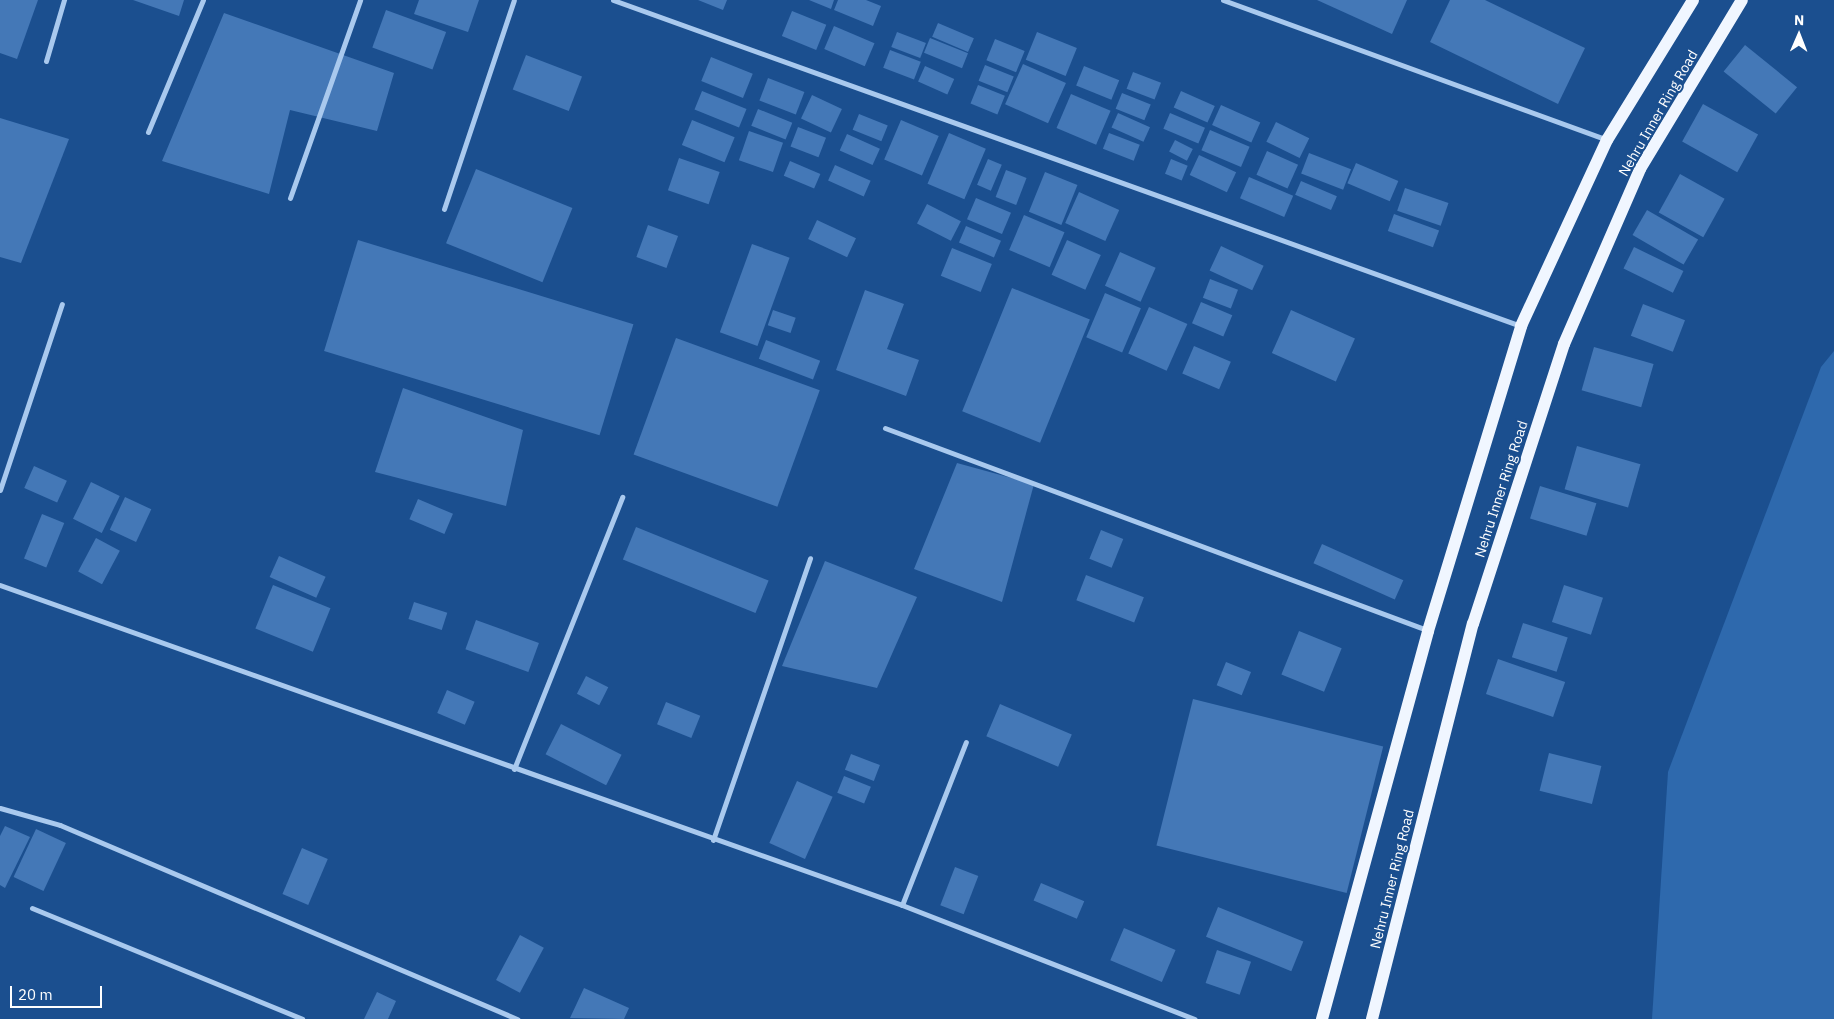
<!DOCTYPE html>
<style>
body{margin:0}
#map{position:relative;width:1834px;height:1019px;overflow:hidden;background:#1b4f8f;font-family:"IBM Plex Sans",sans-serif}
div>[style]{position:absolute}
.green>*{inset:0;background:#2e69ad}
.building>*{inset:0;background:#4478b7;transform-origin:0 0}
.minor>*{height:5px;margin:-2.5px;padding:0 2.5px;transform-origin:2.5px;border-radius:2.5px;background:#a9c9ee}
.primary>*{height:12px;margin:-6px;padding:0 6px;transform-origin:6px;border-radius:6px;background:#f0f6ff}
span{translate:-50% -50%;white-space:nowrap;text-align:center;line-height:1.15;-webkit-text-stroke:4px #1b4f8f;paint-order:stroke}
.street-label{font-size:14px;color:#fff}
.north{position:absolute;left:1774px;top:10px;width:50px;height:50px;-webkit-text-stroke:4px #1b4f8f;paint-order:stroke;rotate:1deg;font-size:14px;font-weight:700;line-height:20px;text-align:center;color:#fff}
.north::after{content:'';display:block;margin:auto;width:18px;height:22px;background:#fff;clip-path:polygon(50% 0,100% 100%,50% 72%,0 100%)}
.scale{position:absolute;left:10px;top:986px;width:92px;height:22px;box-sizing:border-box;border:2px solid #fff;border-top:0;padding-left:6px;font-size:15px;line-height:18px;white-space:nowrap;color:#fff;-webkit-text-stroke:4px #1b4f8f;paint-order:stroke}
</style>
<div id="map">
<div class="green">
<div style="clip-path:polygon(1834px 351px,1834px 1019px,1652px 1019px,1668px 772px,1821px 367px)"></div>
</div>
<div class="building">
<div style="clip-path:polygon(0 0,38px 0,17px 59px,0 53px)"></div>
<div style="clip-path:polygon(133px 0,184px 0,179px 16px)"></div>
<div style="clip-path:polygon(419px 0,479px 0,468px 32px,414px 14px)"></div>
<div style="clip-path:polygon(698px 0,727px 0,723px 10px)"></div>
<div style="clip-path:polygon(809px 0,834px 0,831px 9px)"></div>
<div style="clip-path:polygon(838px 0,866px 0,881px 6px,873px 26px,834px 10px)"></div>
<div style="clip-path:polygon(1317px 0,1407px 0,1392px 34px)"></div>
<div style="clip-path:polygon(1450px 0,1485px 0,1585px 48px,1558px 104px,1430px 42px)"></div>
<div style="left:386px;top:10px;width:64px;height:40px;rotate:20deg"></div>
<div style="left:792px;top:11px;width:37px;height:27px;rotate:22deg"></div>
<div style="clip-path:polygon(224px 13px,394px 73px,377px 131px,290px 110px,269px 194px,162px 161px)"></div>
<div style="left:938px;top:23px;width:39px;height:15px;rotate:23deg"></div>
<div style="left:834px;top:26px;width:44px;height:25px;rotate:23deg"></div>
<div style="left:897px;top:32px;width:31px;height:16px;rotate:21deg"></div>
<div style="left:1037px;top:32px;width:43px;height:30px;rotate:22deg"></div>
<div style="left:930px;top:38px;width:41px;height:16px;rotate:22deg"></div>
<div style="left:995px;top:39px;width:32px;height:23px;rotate:22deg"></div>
<div style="left:1745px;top:45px;width:67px;height:34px;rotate:39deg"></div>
<div style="left:890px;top:50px;width:33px;height:19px;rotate:21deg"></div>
<div style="left:526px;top:55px;width:60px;height:37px;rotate:21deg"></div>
<div style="left:711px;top:57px;width:45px;height:26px;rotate:22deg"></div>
<div style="left:1023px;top:64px;width:47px;height:44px;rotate:24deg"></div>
<div style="left:985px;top:65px;width:31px;height:17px;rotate:22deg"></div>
<div style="left:925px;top:66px;width:32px;height:17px;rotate:24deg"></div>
<div style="left:1084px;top:66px;width:38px;height:21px;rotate:22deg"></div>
<div style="left:1133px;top:72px;width:30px;height:18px;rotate:21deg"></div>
<div style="left:768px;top:78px;width:39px;height:24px;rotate:21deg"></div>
<div style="left:978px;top:85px;width:29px;height:20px;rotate:22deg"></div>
<div style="left:702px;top:91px;width:48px;height:20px;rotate:22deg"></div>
<div style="left:1181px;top:91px;width:37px;height:18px;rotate:24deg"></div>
<div style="left:1122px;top:93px;width:31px;height:17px;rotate:22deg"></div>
<div style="left:1071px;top:94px;width:43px;height:37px;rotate:23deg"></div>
<div style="left:812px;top:95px;width:33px;height:26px;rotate:25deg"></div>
<div style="left:1703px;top:104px;width:63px;height:43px;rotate:29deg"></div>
<div style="left:1221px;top:105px;width:43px;height:22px;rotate:24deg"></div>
<div style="left:758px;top:109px;width:37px;height:18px;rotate:22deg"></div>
<div style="left:1118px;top:113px;width:35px;height:16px;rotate:24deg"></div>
<div style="left:1170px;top:113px;width:38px;height:17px;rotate:23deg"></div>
<div style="left:859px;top:114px;width:31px;height:17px;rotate:22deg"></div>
<div style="clip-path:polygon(0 118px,69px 139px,21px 263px,0 257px)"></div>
<div style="left:692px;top:120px;width:46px;height:27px;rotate:22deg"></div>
<div style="left:901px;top:120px;width:41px;height:43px;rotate:23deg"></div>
<div style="left:1276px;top:122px;width:37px;height:22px;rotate:26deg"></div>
<div style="left:798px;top:127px;width:30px;height:21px;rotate:21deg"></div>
<div style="left:1210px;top:130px;width:43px;height:22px;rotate:23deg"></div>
<div style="left:749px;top:131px;width:36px;height:31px;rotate:19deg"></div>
<div style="left:949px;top:133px;width:40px;height:55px;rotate:23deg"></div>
<div style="left:1109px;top:133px;width:33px;height:17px;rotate:21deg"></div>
<div style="left:847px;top:134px;width:36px;height:18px;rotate:24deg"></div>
<div style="left:1175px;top:140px;width:20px;height:13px;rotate:27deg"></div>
<div style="left:1267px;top:151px;width:34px;height:26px;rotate:24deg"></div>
<div style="left:1309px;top:153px;width:45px;height:22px;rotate:21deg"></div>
<div style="left:1199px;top:155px;width:41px;height:22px;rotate:25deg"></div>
<div style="left:679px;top:158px;width:43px;height:34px;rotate:19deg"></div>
<div style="left:988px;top:159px;width:15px;height:28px;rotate:23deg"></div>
<div style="left:1171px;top:159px;width:18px;height:16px;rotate:22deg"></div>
<div style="left:790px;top:161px;width:33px;height:16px;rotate:23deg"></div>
<div style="left:1356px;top:163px;width:46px;height:22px;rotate:23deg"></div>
<div style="left:835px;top:165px;width:39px;height:17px;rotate:24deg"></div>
<div style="left:476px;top:169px;width:104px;height:80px;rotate:22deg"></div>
<div style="left:1006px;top:170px;width:22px;height:29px;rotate:21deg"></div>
<div style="left:1045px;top:172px;width:35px;height:43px;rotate:22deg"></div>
<div style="left:1680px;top:174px;width:51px;height:44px;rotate:29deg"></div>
<div style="left:1249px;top:177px;width:48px;height:23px;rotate:23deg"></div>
<div style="left:1301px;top:181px;width:39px;height:15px;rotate:23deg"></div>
<div style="left:1405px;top:188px;width:46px;height:24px;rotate:19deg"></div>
<div style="left:1079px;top:192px;width:44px;height:34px;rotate:24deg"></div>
<div style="left:976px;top:198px;width:38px;height:23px;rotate:23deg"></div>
<div style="left:927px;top:204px;width:38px;height:22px;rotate:27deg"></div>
<div style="left:1647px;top:210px;width:59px;height:29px;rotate:30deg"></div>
<div style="left:1394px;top:214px;width:48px;height:18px;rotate:20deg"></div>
<div style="left:1024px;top:215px;width:44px;height:38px;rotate:23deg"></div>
<div style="left:817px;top:220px;width:43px;height:21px;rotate:25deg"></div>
<div style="left:648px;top:225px;width:32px;height:34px;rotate:20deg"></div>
<div style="left:966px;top:226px;width:38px;height:18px;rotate:23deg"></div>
<div style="left:358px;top:240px;width:288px;height:116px;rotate:17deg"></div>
<div style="left:1067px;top:240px;width:37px;height:38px;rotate:24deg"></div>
<div style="left:752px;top:244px;width:40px;height:94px;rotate:20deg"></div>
<div style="left:1221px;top:246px;width:47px;height:27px;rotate:25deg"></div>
<div style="left:1634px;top:247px;width:55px;height:24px;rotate:26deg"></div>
<div style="left:952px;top:248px;width:43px;height:30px;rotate:22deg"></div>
<div style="left:1120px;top:252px;width:39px;height:37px;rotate:24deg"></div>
<div style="left:1210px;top:279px;width:30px;height:20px;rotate:21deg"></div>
<div style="left:1012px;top:288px;width:84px;height:133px;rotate:22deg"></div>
<div style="clip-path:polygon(865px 290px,904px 304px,887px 349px,919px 360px,906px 396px,836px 370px)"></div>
<div style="left:1105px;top:293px;width:39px;height:48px;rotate:23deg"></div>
<div style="left:1201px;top:302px;width:34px;height:23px;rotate:23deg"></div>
<div style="left:1643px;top:304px;width:45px;height:34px;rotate:21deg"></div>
<div style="left:1149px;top:307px;width:42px;height:51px;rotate:24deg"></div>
<div style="left:773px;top:310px;width:24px;height:16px;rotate:19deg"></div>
<div style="left:1291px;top:310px;width:70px;height:47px;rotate:24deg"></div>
<div style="left:676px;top:338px;width:153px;height:124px;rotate:20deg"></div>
<div style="left:766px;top:340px;width:58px;height:20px;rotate:21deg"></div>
<div style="left:1194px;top:346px;width:40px;height:30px;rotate:23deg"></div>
<div style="left:1594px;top:347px;width:62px;height:45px;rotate:16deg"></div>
<div style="clip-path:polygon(403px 388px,523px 430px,506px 506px,375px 472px)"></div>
<div style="left:1577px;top:446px;width:66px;height:45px;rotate:16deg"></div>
<div style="clip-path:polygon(957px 463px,1034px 484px,1002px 602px,914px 569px)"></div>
<div style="left:34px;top:466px;width:36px;height:24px;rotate:24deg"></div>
<div style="left:91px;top:482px;width:32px;height:41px;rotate:26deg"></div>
<div style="left:1540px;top:486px;width:59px;height:34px;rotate:17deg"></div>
<div style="left:125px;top:497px;width:29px;height:36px;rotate:25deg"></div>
<div style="left:418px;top:499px;width:38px;height:22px;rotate:23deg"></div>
<div style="left:42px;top:514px;width:24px;height:48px;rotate:22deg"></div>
<div style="left:636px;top:527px;width:143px;height:35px;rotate:22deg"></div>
<div style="left:1101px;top:530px;width:24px;height:31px;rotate:22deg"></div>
<div style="left:96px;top:538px;width:27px;height:38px;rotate:28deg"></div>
<div style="left:1322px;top:544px;width:89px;height:21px;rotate:24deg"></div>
<div style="left:279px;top:556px;width:51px;height:23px;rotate:24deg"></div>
<div style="clip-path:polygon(825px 561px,917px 597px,877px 688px,782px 666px)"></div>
<div style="left:1086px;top:575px;width:62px;height:27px;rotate:21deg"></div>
<div style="left:273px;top:585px;width:62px;height:47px;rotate:22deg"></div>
<div style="left:1564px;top:585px;width:41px;height:39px;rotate:18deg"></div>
<div style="left:414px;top:602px;width:35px;height:18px;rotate:18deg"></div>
<div style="left:476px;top:620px;width:67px;height:31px;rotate:20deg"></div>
<div style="left:1523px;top:623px;width:47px;height:36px;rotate:18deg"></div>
<div style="left:1299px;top:631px;width:46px;height:47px;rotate:22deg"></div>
<div style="left:1498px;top:659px;width:71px;height:37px;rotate:19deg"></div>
<div style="left:1226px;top:662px;width:27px;height:25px;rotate:22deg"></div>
<div style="left:586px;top:676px;width:25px;height:20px;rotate:27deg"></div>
<div style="left:447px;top:690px;width:30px;height:25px;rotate:23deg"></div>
<div style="left:1193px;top:699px;width:196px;height:151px;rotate:14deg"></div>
<div style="left:666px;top:702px;width:37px;height:24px;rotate:22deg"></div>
<div style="left:1000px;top:704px;width:78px;height:35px;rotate:23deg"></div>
<div style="left:561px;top:724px;width:68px;height:34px;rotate:27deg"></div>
<div style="left:1549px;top:753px;width:54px;height:39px;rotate:14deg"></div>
<div style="left:851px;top:754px;width:31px;height:17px;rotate:21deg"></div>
<div style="left:844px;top:776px;width:29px;height:18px;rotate:22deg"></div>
<div style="left:797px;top:781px;width:39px;height:68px;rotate:24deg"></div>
<div style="clip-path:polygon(5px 826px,30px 837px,5px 888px,0 885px,0 836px)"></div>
<div style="left:36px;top:829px;width:33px;height:53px;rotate:25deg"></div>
<div style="left:302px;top:848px;width:28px;height:50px;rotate:23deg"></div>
<div style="left:955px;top:867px;width:25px;height:41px;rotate:21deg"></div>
<div style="left:1041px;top:883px;width:47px;height:19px;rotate:23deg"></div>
<div style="left:1218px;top:907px;width:92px;height:32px;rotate:22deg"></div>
<div style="left:1124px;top:928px;width:56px;height:35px;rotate:23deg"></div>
<div style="left:520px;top:935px;width:27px;height:51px;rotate:28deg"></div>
<div style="left:1217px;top:950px;width:36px;height:35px;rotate:19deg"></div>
<div style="clip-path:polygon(584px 988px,629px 1008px,624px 1019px,570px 1018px)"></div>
<div style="clip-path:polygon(377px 992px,396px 1001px,388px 1019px,364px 1019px)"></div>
</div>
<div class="minor">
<div style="left:613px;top:0;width:965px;rotate:19.75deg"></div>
<div style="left:1223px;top:0;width:409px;rotate:20deg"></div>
<div style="left:46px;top:61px;width:64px;rotate:-73.6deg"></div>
<div style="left:148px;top:132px;width:143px;rotate:-67.4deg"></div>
<div style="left:290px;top:198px;width:210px;rotate:-70.5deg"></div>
<div style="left:444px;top:209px;width:220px;rotate:-71.5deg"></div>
<div style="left:885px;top:428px;width:578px;rotate:20.44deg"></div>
<div style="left:0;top:490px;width:196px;rotate:-71.6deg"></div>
<div style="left:0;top:585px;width:957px;rotate:19.53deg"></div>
<div style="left:902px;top:905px;width:314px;rotate:21.3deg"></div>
<div style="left:514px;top:769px;width:293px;rotate:-68.3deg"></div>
<div style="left:0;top:808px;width:62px;rotate:15.8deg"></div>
<div style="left:60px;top:825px;width:497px;rotate:23deg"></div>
<div style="left:713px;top:840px;width:298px;rotate:-71deg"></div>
<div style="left:902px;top:905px;width:175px;rotate:-68.6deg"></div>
<div style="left:32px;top:908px;width:292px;rotate:22.3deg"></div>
</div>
<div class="primary">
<div style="left:1322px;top:1019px;width:402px;rotate:-74.7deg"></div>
<div style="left:1428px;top:631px;width:319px;rotate:-73deg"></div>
<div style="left:1521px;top:326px;width:205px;rotate:-65.2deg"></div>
<div style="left:1607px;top:140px;width:164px;rotate:-58.4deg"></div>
<div style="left:1372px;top:1019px;width:408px;rotate:-75.7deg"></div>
<div style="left:1473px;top:624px;width:294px;rotate:-72deg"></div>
<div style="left:1564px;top:344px;width:191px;rotate:-66.5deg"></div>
<div style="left:1640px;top:169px;width:197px;rotate:-58.9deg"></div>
</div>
<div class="street-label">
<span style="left:1658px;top:113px;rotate:-60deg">Nehru Inner Ring Road</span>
<span style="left:1501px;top:489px;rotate:-72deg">Nehru Inner Ring Road</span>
<span style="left:1392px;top:879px;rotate:-76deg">Nehru Inner Ring Road</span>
</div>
<div class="north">N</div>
<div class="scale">20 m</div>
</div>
